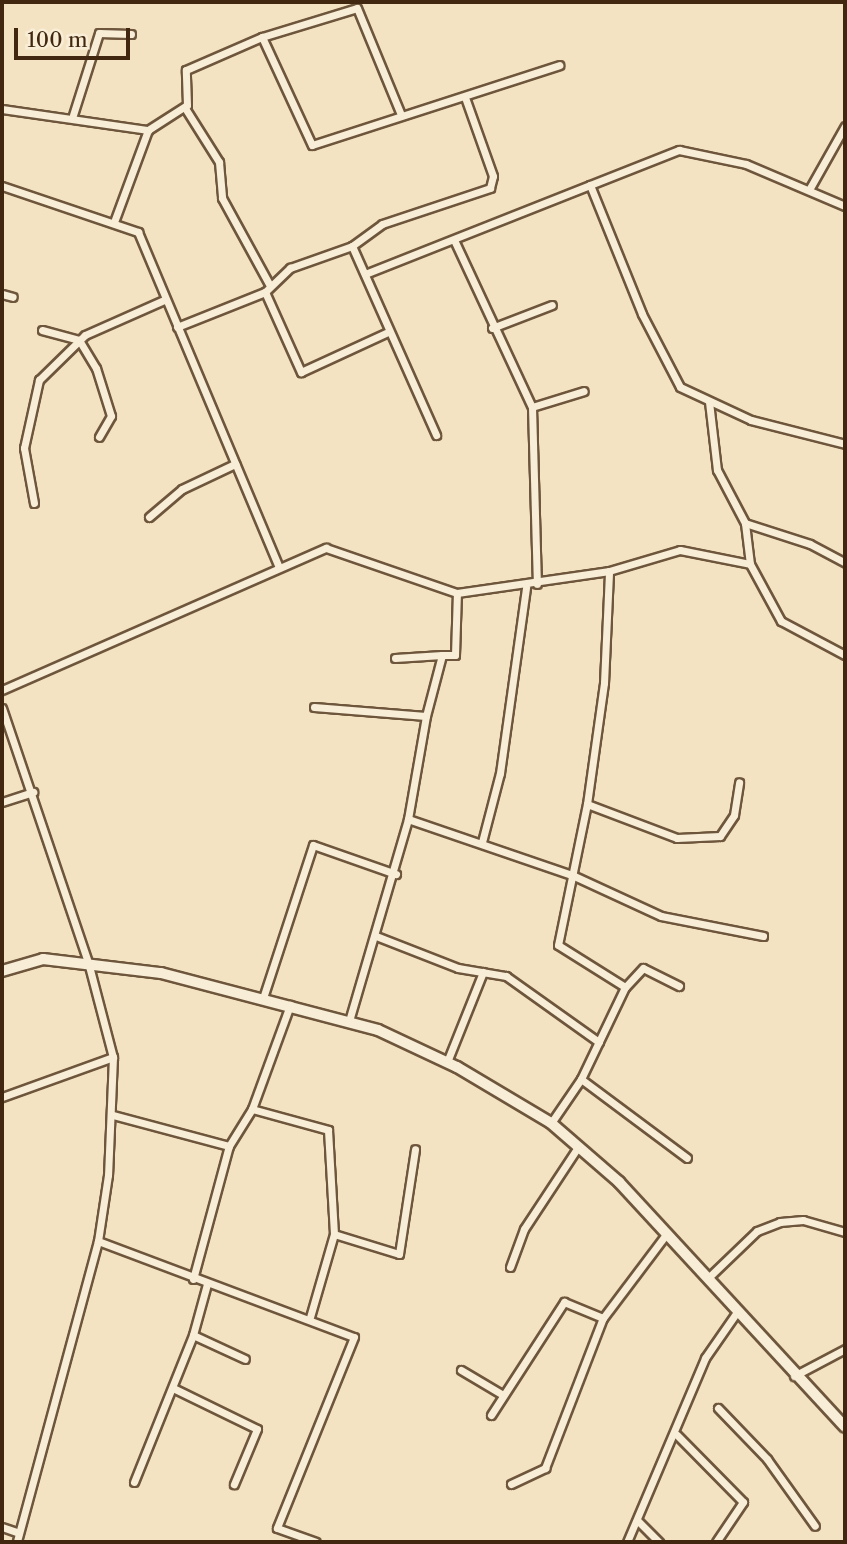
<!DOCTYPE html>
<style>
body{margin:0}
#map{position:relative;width:847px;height:1544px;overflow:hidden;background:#f4e3c2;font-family:"Libre Caslon Text",serif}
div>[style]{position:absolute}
.roads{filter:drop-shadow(2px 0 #6e563c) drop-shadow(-2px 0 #6e563c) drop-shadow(0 2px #6e563c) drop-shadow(0 -2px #6e563c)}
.street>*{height:7px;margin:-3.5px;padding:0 3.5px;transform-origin:3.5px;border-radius:3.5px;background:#f8edd7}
.secondary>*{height:10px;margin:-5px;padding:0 5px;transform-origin:5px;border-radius:5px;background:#f8edd7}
span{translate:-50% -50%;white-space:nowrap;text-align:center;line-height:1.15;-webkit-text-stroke:5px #f8edd7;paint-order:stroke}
.frame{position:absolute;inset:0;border:4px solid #41270f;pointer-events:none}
.scale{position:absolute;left:14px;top:28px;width:116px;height:32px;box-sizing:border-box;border:4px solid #41270f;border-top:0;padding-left:9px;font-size:21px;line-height:24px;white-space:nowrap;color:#41270f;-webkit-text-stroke:5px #f8edd7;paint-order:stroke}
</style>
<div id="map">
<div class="roads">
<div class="street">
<div style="left:262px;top:37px;width:119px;rotate:65.2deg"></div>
<div style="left:312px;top:145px;width:260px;rotate:-17.9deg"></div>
<div style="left:185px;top:108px;width:64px;rotate:57.8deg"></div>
<div style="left:219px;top:162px;width:36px;rotate:85deg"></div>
<div style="left:222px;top:198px;width:98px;rotate:61.3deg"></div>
<div style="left:2px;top:109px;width:148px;rotate:8.2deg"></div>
<div style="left:73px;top:115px;width:86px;rotate:-72.4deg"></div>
<div style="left:99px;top:33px;width:32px;rotate:2deg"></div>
<div style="left:590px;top:185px;width:96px;rotate:-21.5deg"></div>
<div style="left:679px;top:150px;width:68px;rotate:11.8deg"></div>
<div style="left:746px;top:164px;width:108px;rotate:23deg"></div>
<div style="left:2px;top:186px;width:144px;rotate:18.7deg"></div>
<div style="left:138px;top:232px;width:363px;rotate:67.2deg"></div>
<div style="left:810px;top:188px;width:71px;rotate:-60.6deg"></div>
<div style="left:114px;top:222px;width:98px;rotate:-69.7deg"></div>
<div style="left:148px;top:130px;width:46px;rotate:-32.7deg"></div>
<div style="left:187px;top:105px;width:35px;rotate:-92deg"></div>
<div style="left:186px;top:70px;width:83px;rotate:-23.5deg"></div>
<div style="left:262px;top:37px;width:99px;rotate:-17deg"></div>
<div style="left:357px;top:8px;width:116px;rotate:67.6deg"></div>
<div style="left:455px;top:242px;width:182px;rotate:65deg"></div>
<div style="left:532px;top:407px;width:177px;rotate:88.4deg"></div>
<div style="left:352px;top:246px;width:207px;rotate:66deg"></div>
<div style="left:365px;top:274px;width:242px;rotate:-21.6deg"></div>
<div style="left:590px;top:185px;width:139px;rotate:68deg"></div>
<div style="left:642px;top:314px;width:82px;rotate:62.5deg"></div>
<div style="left:680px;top:387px;width:78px;rotate:24.9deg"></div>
<div style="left:751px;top:420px;width:97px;rotate:14.3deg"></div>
<div style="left:265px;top:292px;width:88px;rotate:65.8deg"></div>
<div style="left:301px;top:372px;width:96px;rotate:-24.7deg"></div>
<div style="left:2px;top:294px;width:11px;rotate:15deg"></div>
<div style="left:177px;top:327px;width:95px;rotate:-21.7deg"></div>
<div style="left:265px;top:292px;width:35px;rotate:-44deg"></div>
<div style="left:290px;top:268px;width:66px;rotate:-19.5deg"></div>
<div style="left:352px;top:246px;width:37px;rotate:-36deg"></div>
<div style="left:382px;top:224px;width:114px;rotate:-18.4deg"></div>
<div style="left:490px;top:188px;width:12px;rotate:-76deg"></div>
<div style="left:493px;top:176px;width:81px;rotate:-109.6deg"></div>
<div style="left:492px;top:328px;width:64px;rotate:-21deg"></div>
<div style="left:42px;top:330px;width:38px;rotate:15deg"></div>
<div style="left:79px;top:340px;width:33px;rotate:59deg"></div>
<div style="left:96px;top:368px;width:50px;rotate:72.6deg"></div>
<div style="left:111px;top:416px;width:24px;rotate:120deg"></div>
<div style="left:532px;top:407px;width:54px;rotate:-17.1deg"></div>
<div style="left:34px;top:503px;width:56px;rotate:-100.3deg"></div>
<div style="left:24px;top:448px;width:70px;rotate:-77.6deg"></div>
<div style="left:39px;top:380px;width:64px;rotate:-44.4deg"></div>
<div style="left:85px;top:335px;width:86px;rotate:-23.9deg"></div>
<div style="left:149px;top:517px;width:43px;rotate:-40.3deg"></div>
<div style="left:182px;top:489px;width:59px;rotate:-25.3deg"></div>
<div style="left:745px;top:523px;width:68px;rotate:17.9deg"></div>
<div style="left:810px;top:544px;width:40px;rotate:28deg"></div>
<div style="left:750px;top:564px;width:65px;rotate:61.5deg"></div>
<div style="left:781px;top:621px;width:72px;rotate:28deg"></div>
<div style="left:442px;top:655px;width:13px"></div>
<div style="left:455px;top:655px;width:62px;rotate:-88.2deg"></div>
<div style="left:395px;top:658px;width:47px;rotate:-3.7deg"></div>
<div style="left:442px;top:655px;width:63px;rotate:104.7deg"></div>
<div style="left:2px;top:690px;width:354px;rotate:-23.7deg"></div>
<div style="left:326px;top:548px;width:139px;rotate:19deg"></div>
<div style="left:457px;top:593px;width:154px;rotate:-8.2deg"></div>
<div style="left:609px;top:571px;width:74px;rotate:-16.5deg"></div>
<div style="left:680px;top:550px;width:71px;rotate:11.3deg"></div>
<div style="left:750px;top:564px;width:41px;rotate:-97deg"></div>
<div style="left:745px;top:523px;width:60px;rotate:-117.8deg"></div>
<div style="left:717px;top:470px;width:68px;rotate:-96.7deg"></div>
<div style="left:314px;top:707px;width:112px;rotate:4.6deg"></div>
<div style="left:426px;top:716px;width:105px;rotate:99.9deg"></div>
<div style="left:2px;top:708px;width:268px;rotate:71.3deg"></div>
<div style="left:88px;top:962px;width:98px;rotate:75.3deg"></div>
<div style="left:113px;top:1057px;width:118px;rotate:92.4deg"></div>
<div style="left:108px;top:1175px;width:67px;rotate:98.6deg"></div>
<div style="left:98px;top:1241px;width:312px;rotate:105.1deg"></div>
<div style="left:2px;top:802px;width:33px;rotate:-18deg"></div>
<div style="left:587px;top:804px;width:122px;rotate:-82deg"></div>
<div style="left:604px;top:683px;width:112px;rotate:-87.4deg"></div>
<div style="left:482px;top:842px;width:71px;rotate:-75.4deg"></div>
<div style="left:500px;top:773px;width:188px;rotate:-82deg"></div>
<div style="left:376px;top:936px;width:88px;rotate:21.3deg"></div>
<div style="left:458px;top:968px;width:49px;rotate:9.5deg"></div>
<div style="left:506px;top:976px;width:114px;rotate:35.4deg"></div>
<div style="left:679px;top:986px;width:40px;rotate:-153.4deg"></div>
<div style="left:643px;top:968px;width:26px;rotate:133deg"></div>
<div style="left:625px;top:987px;width:79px;rotate:-147.9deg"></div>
<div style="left:558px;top:945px;width:144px;rotate:-78.4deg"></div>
<div style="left:587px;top:804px;width:96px;rotate:20.7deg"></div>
<div style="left:677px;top:838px;width:43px;rotate:-2.7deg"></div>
<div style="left:720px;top:836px;width:25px;rotate:-56deg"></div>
<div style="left:734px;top:815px;width:33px;rotate:-81deg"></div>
<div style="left:263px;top:998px;width:161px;rotate:-71.9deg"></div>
<div style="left:313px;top:845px;width:88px;rotate:19.3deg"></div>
<div style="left:349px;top:1021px;width:210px;rotate:-73.7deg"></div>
<div style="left:408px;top:819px;width:173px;rotate:18.9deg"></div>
<div style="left:572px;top:875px;width:98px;rotate:24.7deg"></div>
<div style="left:661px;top:916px;width:104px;rotate:11.1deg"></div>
<div style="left:447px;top:1062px;width:97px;rotate:-68.2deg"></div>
<div style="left:581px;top:1079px;width:102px;rotate:-64.4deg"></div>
<div style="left:2px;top:1097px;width:118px;rotate:-19.8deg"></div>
<div style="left:252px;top:1109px;width:79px;rotate:15.4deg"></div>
<div style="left:328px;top:1130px;width:104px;rotate:86.7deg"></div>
<div style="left:334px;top:1234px;width:86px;rotate:106.1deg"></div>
<div style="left:113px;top:1115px;width:120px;rotate:15deg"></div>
<div style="left:551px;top:1123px;width:53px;rotate:-55.7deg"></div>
<div style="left:581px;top:1079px;width:132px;rotate:36.7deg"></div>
<div style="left:334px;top:1234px;width:68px;rotate:17.1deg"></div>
<div style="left:399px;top:1254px;width:106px;rotate:-81.3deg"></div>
<div style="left:98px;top:1241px;width:273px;rotate:20.6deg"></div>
<div style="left:354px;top:1337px;width:206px;rotate:112deg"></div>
<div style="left:277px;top:1528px;width:41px;rotate:19.7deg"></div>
<div style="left:510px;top:1267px;width:40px;rotate:-69.8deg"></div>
<div style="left:524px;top:1229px;width:98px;rotate:-56.6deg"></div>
<div style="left:709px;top:1277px;width:66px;rotate:-43.8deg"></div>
<div style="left:757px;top:1231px;width:25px;rotate:-21deg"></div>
<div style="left:780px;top:1222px;width:23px;rotate:-5deg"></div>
<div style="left:803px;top:1220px;width:44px;rotate:15.9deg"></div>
<div style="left:193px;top:1279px;width:138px;rotate:-74.9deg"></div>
<div style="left:229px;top:1146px;width:44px;rotate:-58.1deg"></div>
<div style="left:252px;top:1109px;width:111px;rotate:-69.9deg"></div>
<div style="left:207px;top:1284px;width:53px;rotate:105.4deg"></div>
<div style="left:193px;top:1335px;width:57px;rotate:24.8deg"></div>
<div style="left:461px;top:1370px;width:49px;rotate:30.8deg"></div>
<div style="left:794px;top:1376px;width:58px;rotate:-27.9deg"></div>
<div style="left:175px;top:1389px;width:91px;rotate:26deg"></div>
<div style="left:257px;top:1429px;width:60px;rotate:112.7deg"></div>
<div style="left:718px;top:1408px;width:71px;rotate:46.1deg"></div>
<div style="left:767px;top:1459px;width:82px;rotate:54.4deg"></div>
<div style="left:491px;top:1415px;width:135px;rotate:-57.1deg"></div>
<div style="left:564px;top:1302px;width:42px;rotate:22.3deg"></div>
<div style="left:603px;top:1318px;width:101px;rotate:-53deg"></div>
<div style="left:677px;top:1435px;width:94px;rotate:45.4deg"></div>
<div style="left:743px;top:1502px;width:48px;rotate:124deg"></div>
<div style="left:134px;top:1482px;width:158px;rotate:-68.1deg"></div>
<div style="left:511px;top:1484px;width:38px;rotate:-25deg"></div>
<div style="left:545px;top:1468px;width:161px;rotate:-68.9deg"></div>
<div style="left:638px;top:1521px;width:30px;rotate:45deg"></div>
<div style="left:2px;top:1527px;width:18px;rotate:19deg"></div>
<div style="left:627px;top:1542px;width:200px;rotate:-67deg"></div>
<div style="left:705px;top:1358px;width:56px;rotate:-55.2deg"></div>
</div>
<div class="secondary">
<div style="left:2px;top:971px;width:43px;rotate:-16.3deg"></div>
<div style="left:43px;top:959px;width:119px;rotate:6.8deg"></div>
<div style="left:161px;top:973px;width:224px;rotate:14.7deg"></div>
<div style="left:378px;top:1030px;width:87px;rotate:25.1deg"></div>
<div style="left:457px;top:1067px;width:109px;rotate:30.8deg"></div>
<div style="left:551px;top:1123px;width:90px;rotate:40.9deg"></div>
<div style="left:619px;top:1182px;width:333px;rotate:47.3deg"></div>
</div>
</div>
<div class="frame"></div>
<div class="scale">100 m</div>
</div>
